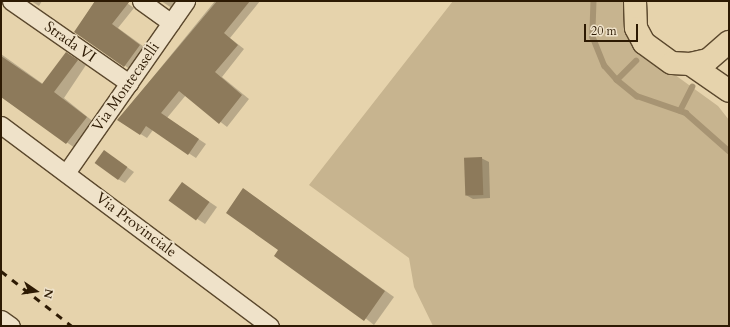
<!DOCTYPE html>
<style>
body{margin:0}
#map{position:relative;width:730px;height:327px;overflow:hidden;background:#e6d3ac;font-family:Cardo,serif}
div>[style]{position:absolute}
.green>*{inset:0;background:#c7b48f}
.shadow>*{inset:0;background:#0003}
.stream>*{height:5.5px;margin:-2.75px;padding:0 2.75px;transform-origin:2.75px;border-radius:2.75px;background:#a79473}
.building>*{inset:0;background:#8d7a5b;transform-origin:0 0}
.roads{filter:drop-shadow(1px 0 #5b482d) drop-shadow(-1px 0 #5b482d) drop-shadow(0 1px #5b482d) drop-shadow(0 -1px #5b482d)}
.minor>*{height:17px;margin:-8.5px;padding:0 8.5px;transform-origin:8.5px;border-radius:8.5px;background:#efe2c9}
.major>*{height:22px;margin:-11px;padding:0 11px;transform-origin:11px;border-radius:11px;background:#e6d3ac}
.rail>*{height:3px;margin-top:-1.5px;transform-origin:0;background:repeating-linear-gradient(90deg,#2d1a03 0 7px,transparent 0 14px)}
span{translate:-50% -50%;white-space:nowrap;text-align:center;line-height:1.15;-webkit-text-stroke:4px #efe2c9;paint-order:stroke}
.street-label{font-size:15px;color:#2d1a03}
.frame{position:absolute;inset:0;border:2px solid #2d1a03;pointer-events:none}
.north{position:absolute;left:16px;top:271px;width:40px;height:40px;-webkit-text-stroke:3px #efe2c9;paint-order:stroke;rotate:103deg;font-size:11px;font-weight:700;line-height:16px;text-align:center;color:#2d1a03}
.north::after{content:'';display:block;margin:auto;width:14px;height:18px;background:#2d1a03;clip-path:polygon(50% 0,100% 100%,50% 72%,0 100%)}
.scale{position:absolute;left:584px;top:24px;width:54px;height:18px;box-sizing:border-box;border:2px solid #2d1a03;border-top:0;padding-left:5px;font-size:12px;line-height:14px;white-space:nowrap;color:#2d1a03;-webkit-text-stroke:3px #efe2c9;paint-order:stroke}
</style>
<div id="map">
<div class="green">
<div style="clip-path:polygon(453px 1px,623px 1px,629px 30px,671px 72px,718px 106px,729px 120px,729px 326px,433px 326px,414px 287px,409px 258px,309px 185px)"></div>
</div>
<div class="shadow">
<div style="clip-path:polygon(31px 1px,42px 1px,39px 6px)"></div>
<div style="clip-path:polygon(95px 1px,124px 1px,134px 8px,118px 28px,147px 49px,131px 70px,76px 31px)"></div>
<div style="clip-path:polygon(161px 1px,181px 1px,175px 10px)"></div>
<div style="clip-path:polygon(215px 1px,260px 1px,230px 38px,244px 49px,222px 77px,249px 99px,227px 127px,186px 95px,167px 118px,206px 144px,196px 158px,153px 130px,147px 138px,118px 120px)"></div>
<div style="clip-path:polygon(66px 53px,86px 65px,64px 98px,95px 123px,75px 148px,1px 97px,1px 54px,43px 84px)"></div>
<div style="clip-path:polygon(111px 156px,134px 172px,125px 183px,118px 179px)"></div>
<div style="clip-path:polygon(481px 158px,489px 162px,490px 198px,473px 199px,466px 195px)"></div>
<div style="clip-path:polygon(189px 188px,217px 207px,205px 224px,170px 201px)"></div>
<div style="clip-path:polygon(244px 189px,394px 297px,374px 325px,280px 250px)"></div>
</div>
<div class="stream">
<div style="left:594px;top:1px;width:36px;rotate:92deg"></div>
<div style="left:593px;top:37px;width:31px;rotate:68deg"></div>
<div style="left:605px;top:66px;width:18px;rotate:49deg"></div>
<div style="left:617px;top:80px;width:26px;rotate:39deg"></div>
<div style="left:637px;top:96px;width:52px;rotate:19.1deg"></div>
<div style="left:686px;top:113px;width:57px;rotate:41.5deg"></div>
<div style="left:617px;top:80px;width:27px;rotate:-45deg"></div>
<div style="left:680px;top:111px;width:27px;rotate:-63deg"></div>
</div>
<div class="building">
<div style="clip-path:polygon(95px 1px,130px 1px,112px 24px,140px 45px,124px 67px,74px 32px)"></div>
<div style="clip-path:polygon(217px 1px,250px 1px,224px 33px,238px 45px,215px 72px,242px 95px,219px 124px,179px 91px,161px 113px,199px 139px,188px 155px,146px 126px,140px 135px,117px 120px)"></div>
<div style="clip-path:polygon(66px 52px,78px 60px,54px 92px,87px 117px,66px 144px,1px 97px,1px 56px,42px 84px)"></div>
<div style="left:104px;top:150px;width:29px;height:16px;rotate:36deg"></div>
<div style="left:482px;top:157px;width:38px;height:18px;rotate:88deg"></div>
<div style="left:182px;top:182px;width:34px;height:23px;rotate:36deg"></div>
<div style="clip-path:polygon(243px 188px,385px 291px,364px 321px,274px 256px,278px 250px,226px 213px)"></div>
</div>
<div class="roads">
<div class="minor">
<div style="left:11px;top:1px;width:144px;rotate:34.8deg"></div>
<div style="left:141px;top:1px;width:37px;rotate:36deg"></div>
<div style="left:1px;top:125px;width:336px;rotate:36.8deg"></div>
<div style="left:66px;top:173px;width:210px;rotate:-55.1deg"></div>
<div style="left:1px;top:319px;width:12px;rotate:35deg"></div>
</div>
<div class="major">
<div style="left:635px;top:1px;width:27px;rotate:88deg"></div>
<div style="left:636px;top:28px;width:17px;rotate:62deg"></div>
<div style="left:644px;top:43px;width:34px;rotate:36deg"></div>
<div style="left:672px;top:63px;width:18px;rotate:3deg"></div>
<div style="left:690px;top:64px;width:18px;rotate:-13deg"></div>
<div style="left:708px;top:60px;width:28px;rotate:-41deg"></div>
<div style="left:690px;top:64px;width:47px;rotate:34.7deg"></div>
</div>
</div>
<div class="rail">
<div style="left:1px;top:271px;width:90px;rotate:37.8deg"></div>
</div>
<div class="street-label">
<span style="left:70px;top:42px;rotate:35deg">Strada VI</span>
<span style="left:126px;top:87px;rotate:-55deg">Via Montecaselli</span>
<span style="left:136px;top:225px;rotate:37deg">Via Provinciale</span>
</div>
<div class="frame"></div>
<div class="north">N</div>
<div class="scale">20 m</div>
</div>
